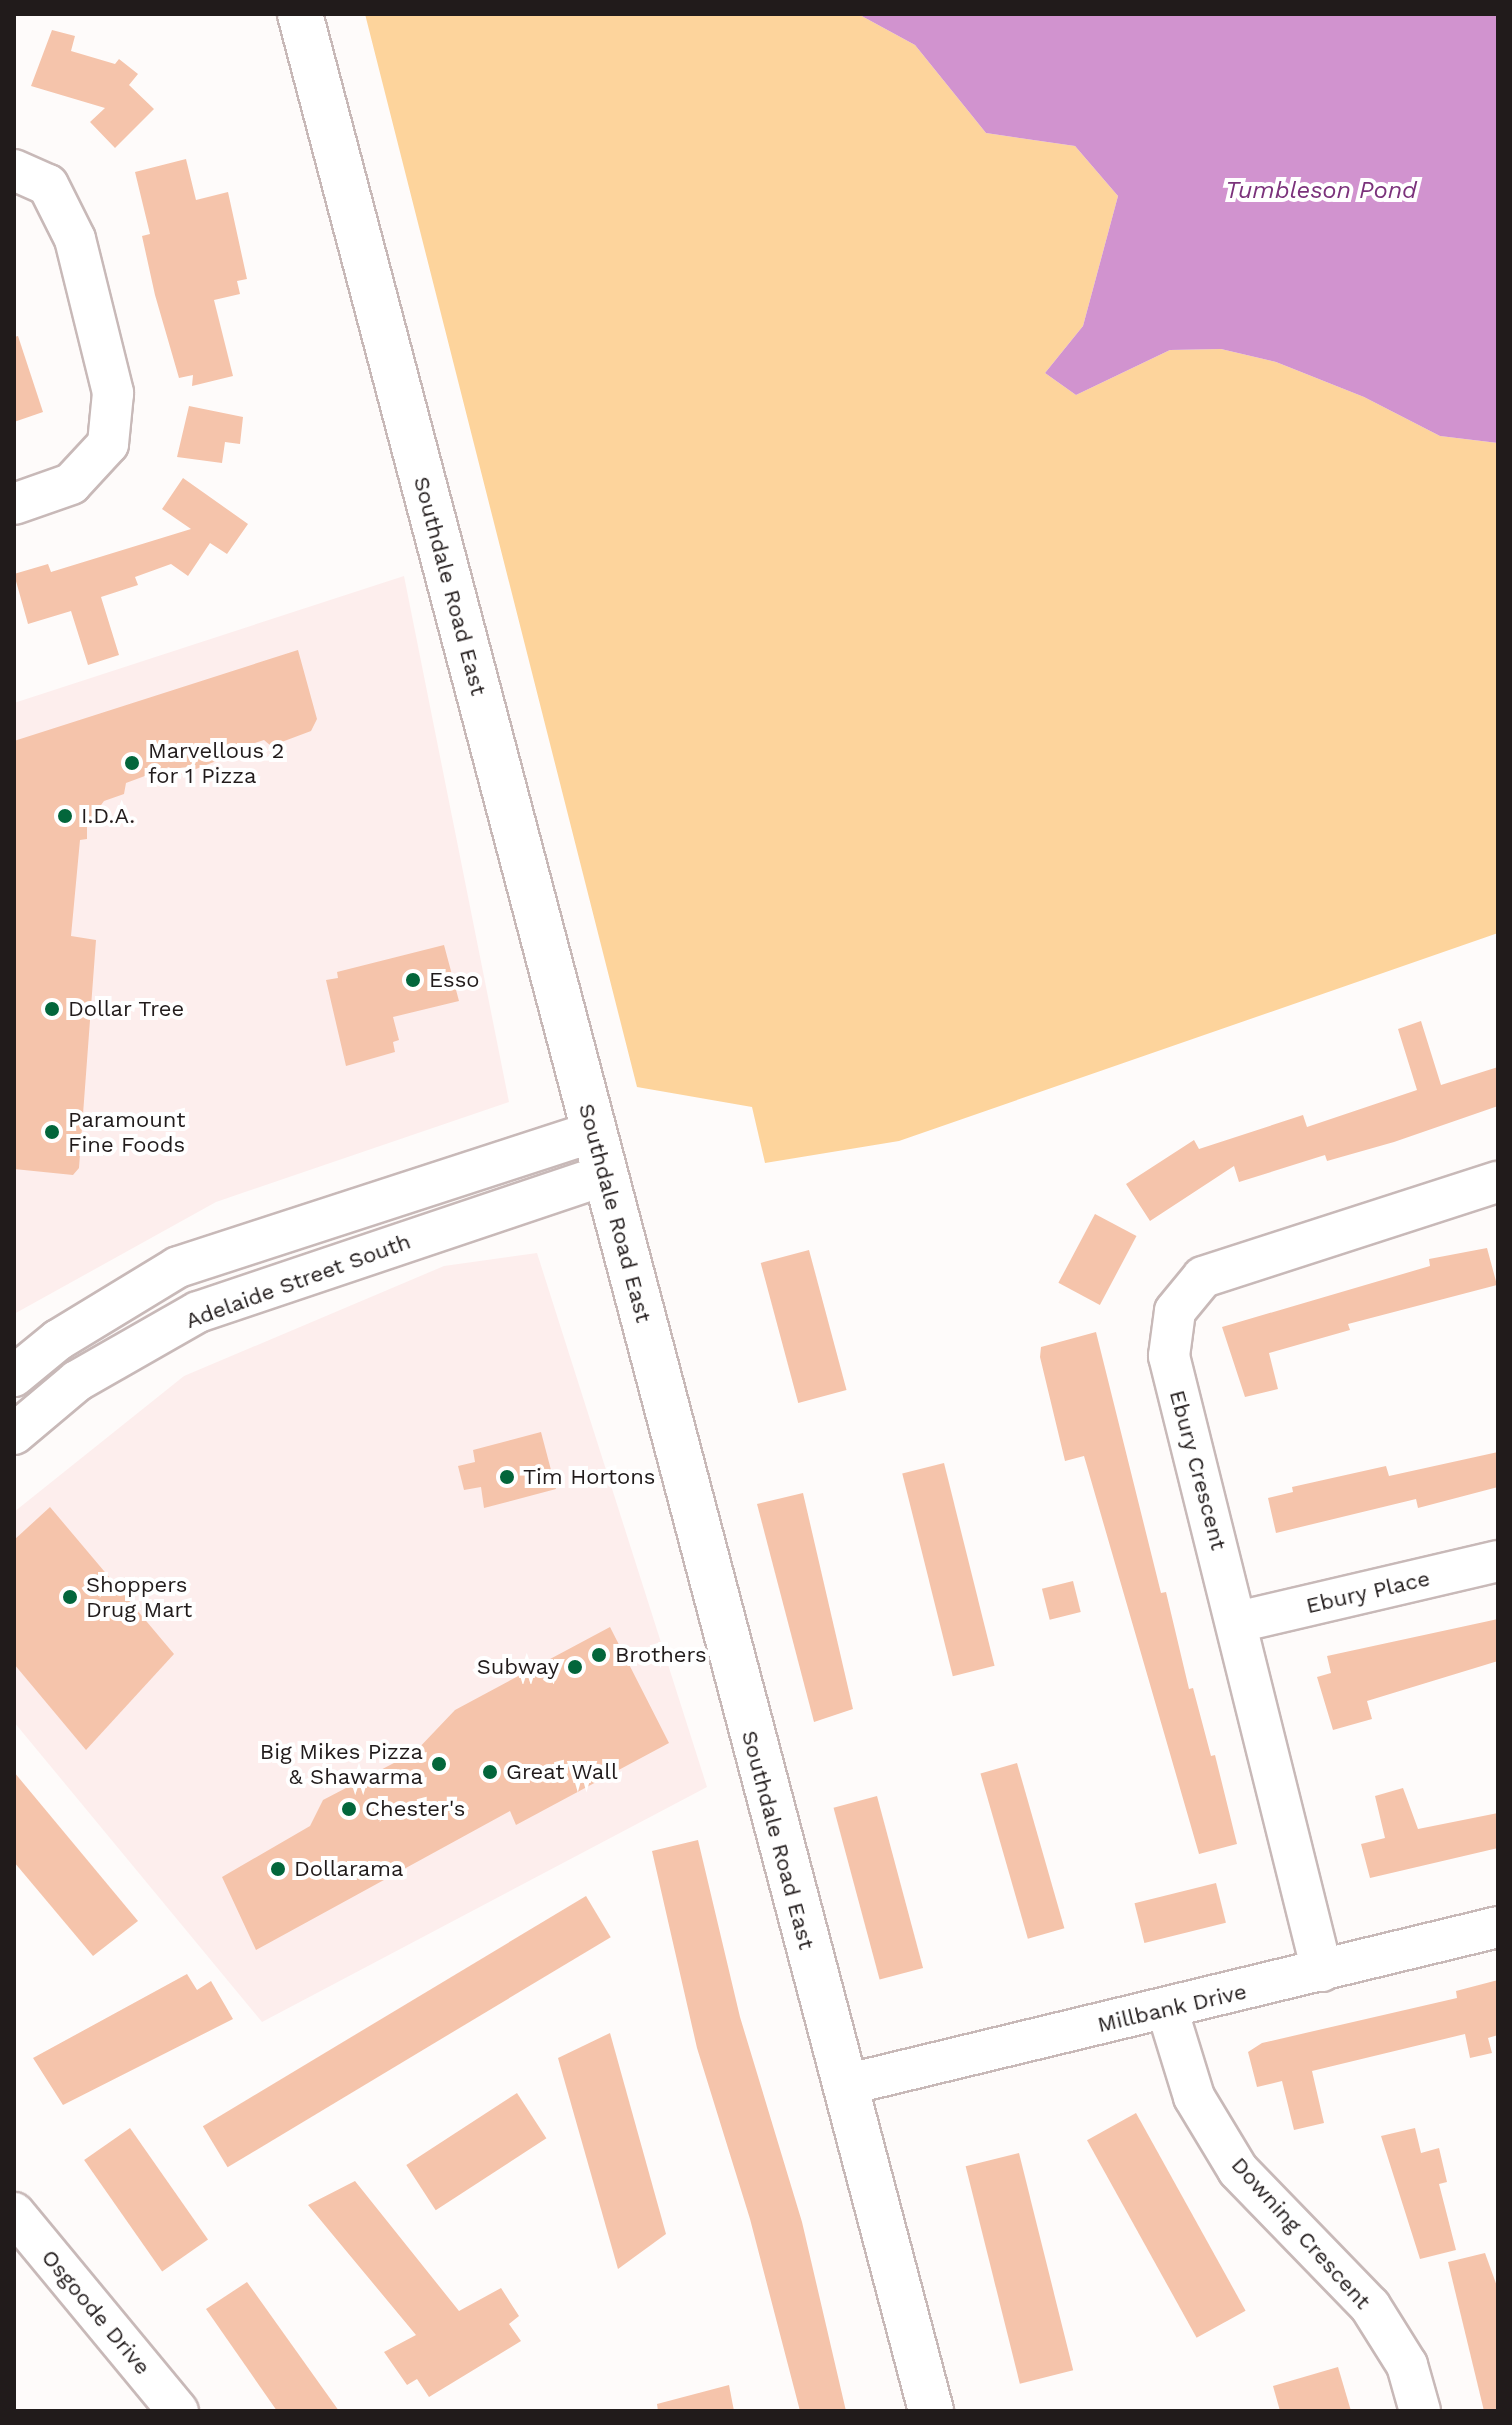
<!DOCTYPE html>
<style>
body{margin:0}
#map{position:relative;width:1512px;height:2425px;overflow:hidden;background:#fefbfa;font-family:"Work Sans",sans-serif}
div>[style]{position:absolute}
.built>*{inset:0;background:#fdeeed}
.green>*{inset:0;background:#fdd49c}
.water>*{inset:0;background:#d193cf}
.building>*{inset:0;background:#f5c4ab;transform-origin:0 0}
.roads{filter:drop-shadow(2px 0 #c8b9b8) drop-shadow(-2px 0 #c8b9b8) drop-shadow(0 2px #c8b9b8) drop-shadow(0 -2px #c8b9b8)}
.minor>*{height:40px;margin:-20px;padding:0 20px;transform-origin:20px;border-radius:20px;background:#fff}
.major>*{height:44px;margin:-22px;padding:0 22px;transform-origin:22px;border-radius:22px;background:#fff}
.dots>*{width:22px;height:22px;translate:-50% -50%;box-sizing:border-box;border:4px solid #fff;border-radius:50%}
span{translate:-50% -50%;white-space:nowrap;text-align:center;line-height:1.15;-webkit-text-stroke:8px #fff;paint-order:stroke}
.street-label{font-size:22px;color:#211b1b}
.poi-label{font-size:22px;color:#211b1b}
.left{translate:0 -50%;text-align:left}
.right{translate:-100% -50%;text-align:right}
.water-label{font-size:24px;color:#7b327b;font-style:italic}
.frame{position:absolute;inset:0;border:16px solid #211b1b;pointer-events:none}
</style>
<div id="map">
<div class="built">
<div style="clip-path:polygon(404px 576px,509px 1102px,216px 1202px,14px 1314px,14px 703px)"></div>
<div style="clip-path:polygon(537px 1253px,707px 1787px,262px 2022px,14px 1722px,14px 1512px,184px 1376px,444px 1266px)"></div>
</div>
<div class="green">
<div style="clip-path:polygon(365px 14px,858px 14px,915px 45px,986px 133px,1075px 146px,1118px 196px,1083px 326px,1045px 373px,1076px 395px,1170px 350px,1221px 349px,1276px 362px,1364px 397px,1440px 436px,1498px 443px,1498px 933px,899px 1141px,765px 1163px,752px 1107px,637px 1087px)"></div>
</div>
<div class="water">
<div style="clip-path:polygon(858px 14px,1498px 14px,1498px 443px,1440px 436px,1364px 397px,1276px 362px,1221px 349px,1170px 350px,1076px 395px,1045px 373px,1083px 326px,1118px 196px,1075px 146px,986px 133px,915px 45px)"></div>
</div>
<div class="building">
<div style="clip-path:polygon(52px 30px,75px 36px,71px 51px,115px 64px,119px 59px,138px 74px,129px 85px,154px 109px,115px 148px,90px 122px,105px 108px,31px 86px)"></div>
<div style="clip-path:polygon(186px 159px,196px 200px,228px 192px,247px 279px,237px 281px,240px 294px,214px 300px,233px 376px,192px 386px,193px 375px,179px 378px,155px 295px,142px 236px,150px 234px,135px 172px)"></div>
<div style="clip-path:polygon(18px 336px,43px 412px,14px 422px,14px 337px)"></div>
<div style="clip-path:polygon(189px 406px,243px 417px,240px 444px,225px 442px,222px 463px,177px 457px)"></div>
<div style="clip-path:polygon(183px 478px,248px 524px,227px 554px,210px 543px,188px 576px,171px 564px,135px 577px,138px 585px,101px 597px,119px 655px,88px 665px,71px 611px,28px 624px,14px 574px,48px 564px,51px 572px,191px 529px,162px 509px)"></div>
<div style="clip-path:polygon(298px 650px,317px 719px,311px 731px,271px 746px,264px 740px,220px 754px,219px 760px,178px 776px,169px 767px,126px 783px,124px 794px,104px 801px,87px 824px,87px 839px,80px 840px,71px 936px,96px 940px,79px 1168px,73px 1175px,14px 1169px,14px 741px)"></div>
<div style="clip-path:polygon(444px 945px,459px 1001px,393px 1017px,399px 1040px,393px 1042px,395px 1052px,346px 1066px,326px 980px,338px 978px,337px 972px)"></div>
<div style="clip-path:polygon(1421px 1021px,1441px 1085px,1498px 1067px,1498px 1106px,1394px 1142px,1327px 1161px,1325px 1155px,1239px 1182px,1234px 1166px,1150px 1221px,1126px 1184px,1194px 1140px,1199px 1149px,1303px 1115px,1307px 1127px,1417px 1090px,1398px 1029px)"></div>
<div style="left:1095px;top:1214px;width:47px;height:78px;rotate:28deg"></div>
<div style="clip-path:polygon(1487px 1248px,1497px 1285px,1348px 1324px,1350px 1330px,1269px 1353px,1278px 1389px,1245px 1397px,1222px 1327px,1430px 1266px,1429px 1259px)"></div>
<div style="left:809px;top:1250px;width:145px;height:50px;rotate:75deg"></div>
<div style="clip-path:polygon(1096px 1332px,1161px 1593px,1166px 1592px,1189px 1689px,1193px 1688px,1211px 1756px,1215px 1755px,1237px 1844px,1199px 1854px,1084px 1456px,1065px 1461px,1040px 1357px,1041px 1347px)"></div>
<div style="clip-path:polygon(541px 1432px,556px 1489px,484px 1508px,481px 1487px,464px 1490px,458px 1466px,475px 1462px,473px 1450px)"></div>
<div style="clip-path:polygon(1498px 1452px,1498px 1487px,1418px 1508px,1416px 1499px,1276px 1533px,1268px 1498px,1293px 1492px,1292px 1487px,1386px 1466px,1389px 1476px)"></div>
<div style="left:944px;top:1463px;width:209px;height:43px;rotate:76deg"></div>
<div style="clip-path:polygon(803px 1493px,853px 1709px,814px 1722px,757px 1504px)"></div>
<div style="clip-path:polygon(50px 1507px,174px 1654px,86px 1750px,14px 1664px,14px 1540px)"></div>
<div style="left:1073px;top:1581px;width:32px;height:32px;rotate:76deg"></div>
<div style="clip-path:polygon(1498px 1619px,1498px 1661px,1367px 1701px,1372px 1719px,1333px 1730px,1317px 1677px,1331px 1673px,1327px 1656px)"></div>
<div style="clip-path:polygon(610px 1627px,669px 1743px,516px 1825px,510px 1811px,256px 1950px,222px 1877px,310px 1826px,323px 1800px,415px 1752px,455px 1710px)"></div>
<div style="left:1017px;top:1763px;width:172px;height:38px;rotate:74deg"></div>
<div style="clip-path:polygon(14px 1772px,138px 1921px,93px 1956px,14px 1862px)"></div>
<div style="clip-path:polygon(1403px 1788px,1418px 1829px,1498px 1813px,1498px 1848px,1370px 1878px,1361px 1844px,1385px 1838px,1375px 1796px)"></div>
<div style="left:877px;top:1796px;width:178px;height:45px;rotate:75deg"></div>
<div style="clip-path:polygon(698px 1840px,740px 2017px,802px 2222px,846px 2411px,800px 2411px,750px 2219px,697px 2048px,652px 1851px)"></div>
<div style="left:1216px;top:1883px;width:41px;height:84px;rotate:76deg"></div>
<div style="left:586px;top:1896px;width:48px;height:447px;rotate:59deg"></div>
<div style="clip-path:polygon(187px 1974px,197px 1990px,211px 1981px,233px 2019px,63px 2105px,33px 2058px)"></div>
<div style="clip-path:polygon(1498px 1980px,1498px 2035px,1488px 2038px,1492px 2053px,1470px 2058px,1465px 2034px,1312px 2071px,1324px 2123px,1294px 2130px,1282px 2081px,1257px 2087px,1248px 2052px,1262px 2043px,1457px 1998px,1456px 1991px)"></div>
<div style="clip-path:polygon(610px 2033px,666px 2234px,618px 2269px,558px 2058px)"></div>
<div style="left:517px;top:2093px;width:54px;height:132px;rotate:57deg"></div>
<div style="left:1136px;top:2113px;width:226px;height:56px;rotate:61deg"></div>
<div style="left:130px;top:2128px;width:136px;height:56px;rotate:55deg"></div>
<div style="clip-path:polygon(1415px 2128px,1421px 2153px,1439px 2148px,1447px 2182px,1439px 2184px,1456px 2250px,1420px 2259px,1381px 2136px)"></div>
<div style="left:1019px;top:2153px;width:224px;height:55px;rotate:76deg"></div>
<div style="clip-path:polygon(355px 2181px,459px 2311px,501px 2288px,519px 2316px,509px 2324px,521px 2341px,429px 2397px,417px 2379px,407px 2385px,384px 2352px,416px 2335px,308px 2205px)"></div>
<div style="clip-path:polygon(1485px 2253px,1498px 2289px,1498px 2411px,1484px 2411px,1448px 2262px)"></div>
<div style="clip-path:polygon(247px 2282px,339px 2411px,277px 2411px,206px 2309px)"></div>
<div style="clip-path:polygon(1338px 2367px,1351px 2411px,1280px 2411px,1273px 2386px)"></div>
<div style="clip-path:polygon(729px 2385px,734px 2411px,658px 2411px,657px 2404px)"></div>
</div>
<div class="roads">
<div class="minor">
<div style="left:14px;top:170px;width:37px;rotate:24deg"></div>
<div style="left:48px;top:185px;width:60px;rotate:63.4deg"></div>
<div style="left:75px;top:239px;width:159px;rotate:76.1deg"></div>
<div style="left:113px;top:393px;width:51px;rotate:95.6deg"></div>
<div style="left:108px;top:444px;width:54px;rotate:132.8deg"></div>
<div style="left:71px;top:484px;width:60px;rotate:160.7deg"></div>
<div style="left:14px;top:1376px;width:57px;rotate:-39.3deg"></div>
<div style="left:58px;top:1340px;width:140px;rotate:-31.3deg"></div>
<div style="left:178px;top:1267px;width:436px;rotate:-18deg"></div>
<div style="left:14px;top:1434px;width:82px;rotate:-40.1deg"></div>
<div style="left:77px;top:1381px;width:139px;rotate:-29.7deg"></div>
<div style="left:198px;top:1312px;width:429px;rotate:-18.6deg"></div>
<div style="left:1238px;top:1622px;width:267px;rotate:-13.2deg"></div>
<div style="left:1322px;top:1971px;width:634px;rotate:-103.97deg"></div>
<div style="left:1169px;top:1356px;width:45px;rotate:-82.4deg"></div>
<div style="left:1175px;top:1311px;width:44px;rotate:-50.5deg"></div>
<div style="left:1203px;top:1277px;width:310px;rotate:-17.9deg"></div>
<div style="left:1167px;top:2009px;width:92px;rotate:72.9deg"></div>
<div style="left:1194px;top:2097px;width:85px;rotate:58.9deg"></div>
<div style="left:1238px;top:2170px;width:190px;rotate:45.9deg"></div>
<div style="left:1370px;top:2306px;width:70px;rotate:57.9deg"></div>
<div style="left:1407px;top:2365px;width:48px;rotate:74.2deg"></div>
<div style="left:845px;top:2085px;width:672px;rotate:-13.6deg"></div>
<div style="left:14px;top:2213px;width:257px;rotate:50.4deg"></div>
</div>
<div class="major">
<div style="left:300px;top:14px;width:2479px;rotate:75.25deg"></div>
</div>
</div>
<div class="dots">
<div style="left:132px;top:763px;background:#03663b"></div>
<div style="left:65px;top:816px;background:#03663b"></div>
<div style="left:413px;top:980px;background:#03663b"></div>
<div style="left:52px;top:1009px;background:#03663b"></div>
<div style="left:52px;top:1132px;background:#03663b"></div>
<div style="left:507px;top:1477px;background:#03663b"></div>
<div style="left:70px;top:1597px;background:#03663b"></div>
<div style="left:599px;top:1655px;background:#03663b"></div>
<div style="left:575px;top:1667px;background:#03663b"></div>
<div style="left:439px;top:1764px;background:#03663b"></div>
<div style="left:490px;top:1772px;background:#03663b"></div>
<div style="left:349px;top:1809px;background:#03663b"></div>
<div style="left:278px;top:1869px;background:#03663b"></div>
</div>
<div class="street-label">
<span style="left:450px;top:586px;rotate:75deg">Southdale Road East</span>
<span style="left:615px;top:1213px;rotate:75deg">Southdale Road East</span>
<span style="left:298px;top:1281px;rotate:-20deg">Adelaide Street South</span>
<span style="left:1198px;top:1470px;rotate:75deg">Ebury Crescent</span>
<span style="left:1368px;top:1592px;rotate:-13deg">Ebury Place</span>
<span style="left:778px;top:1840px;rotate:75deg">Southdale Road East</span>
<span style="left:1172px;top:2008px;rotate:-13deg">Millbank Drive</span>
<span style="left:1301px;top:2233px;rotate:48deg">Downing Crescent</span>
<span style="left:96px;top:2312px;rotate:50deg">Osgoode Drive</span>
</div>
<div class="poi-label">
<span class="left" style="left:148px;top:763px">Marvellous 2<br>for 1 Pizza</span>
<span class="left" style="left:81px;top:816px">I.D.A.</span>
<span class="left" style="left:429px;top:980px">Esso</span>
<span class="left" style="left:68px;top:1009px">Dollar Tree</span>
<span class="left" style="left:68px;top:1132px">Paramount<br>Fine Foods</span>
<span class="left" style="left:523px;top:1477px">Tim Hortons</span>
<span class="left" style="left:86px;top:1597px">Shoppers<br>Drug Mart</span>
<span class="left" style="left:615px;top:1655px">Brothers</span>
<span class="right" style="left:559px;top:1667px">Subway</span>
<span class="right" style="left:423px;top:1764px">Big Mikes Pizza<br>&amp; Shawarma</span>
<span class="left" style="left:506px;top:1772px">Great Wall</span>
<span class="left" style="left:365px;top:1809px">Chester's</span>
<span class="left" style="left:294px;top:1869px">Dollarama</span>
</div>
<div class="water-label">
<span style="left:1321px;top:191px">Tumbleson Pond</span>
</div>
<div class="frame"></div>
</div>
